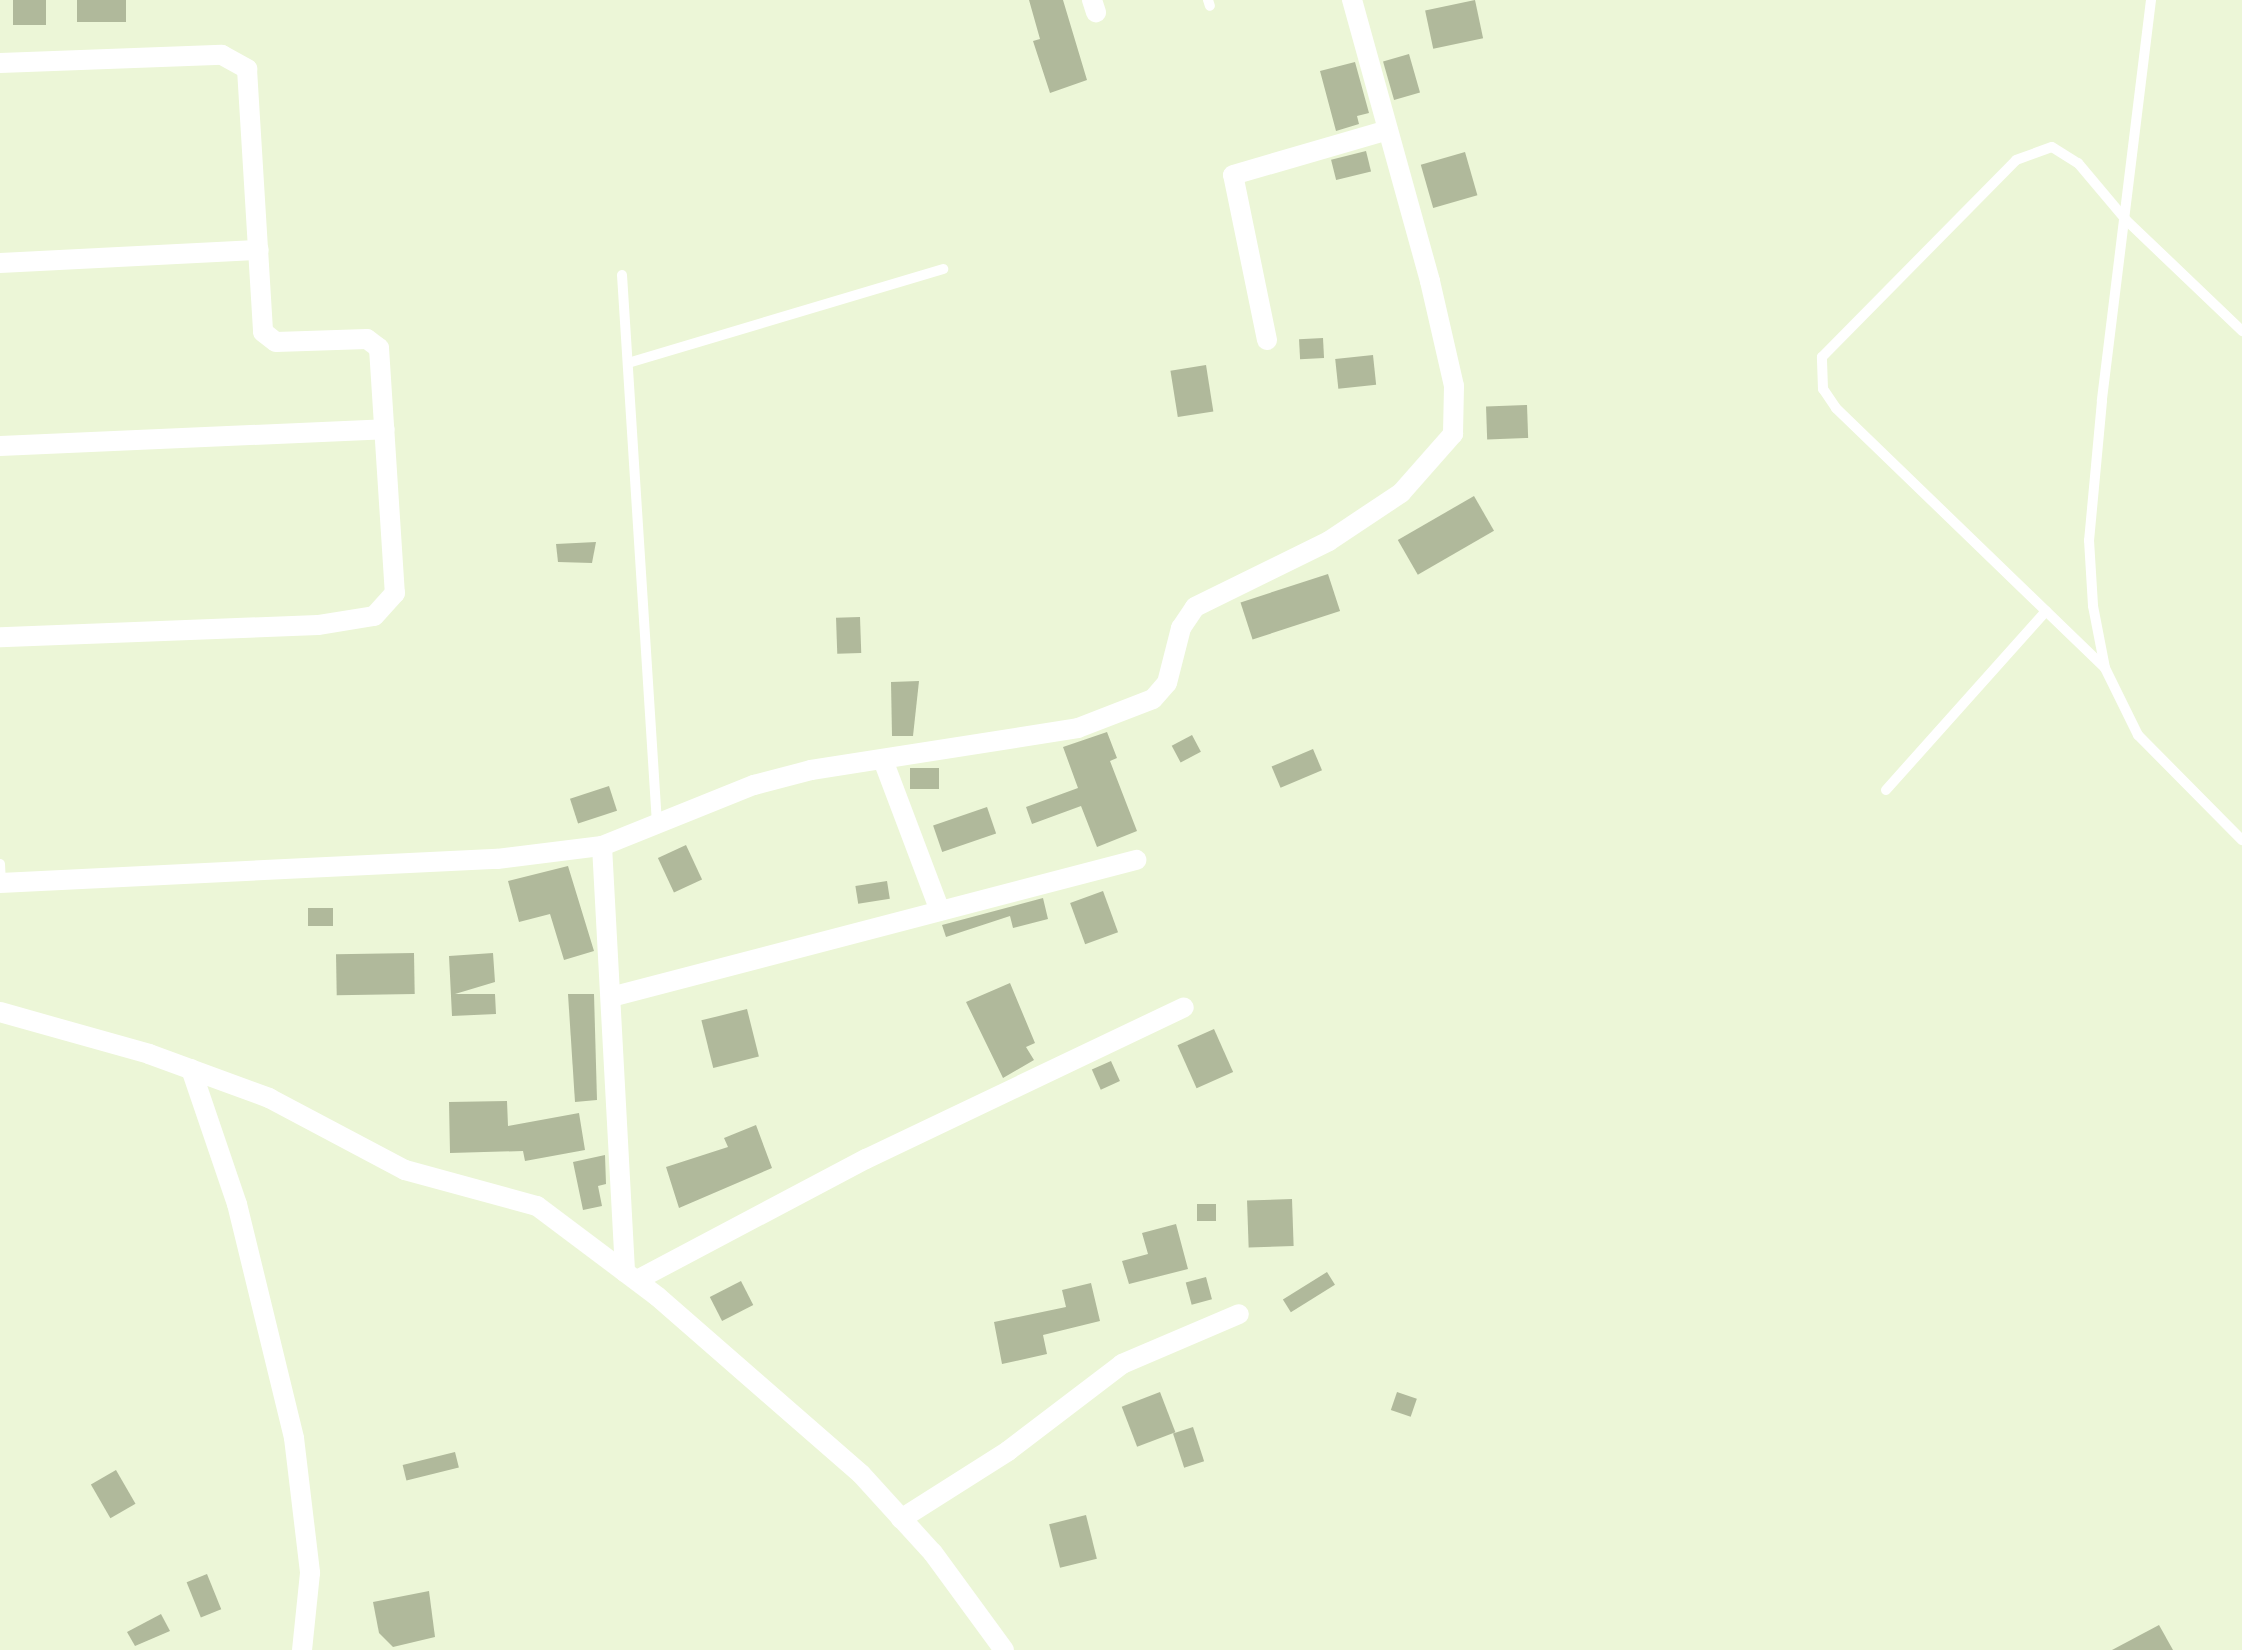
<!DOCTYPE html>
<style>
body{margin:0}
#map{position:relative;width:2242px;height:1650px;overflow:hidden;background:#ecf6d7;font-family:"Sofia Sans Condensed",sans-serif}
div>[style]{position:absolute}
.building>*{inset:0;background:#b0b99b;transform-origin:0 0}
.lane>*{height:10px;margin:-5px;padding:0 5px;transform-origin:5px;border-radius:5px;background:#fff}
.street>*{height:20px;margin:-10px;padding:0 10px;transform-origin:10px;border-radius:10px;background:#fff}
span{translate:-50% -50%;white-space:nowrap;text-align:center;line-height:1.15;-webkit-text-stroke:8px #ecf6d7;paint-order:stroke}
</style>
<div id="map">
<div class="building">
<div style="left:13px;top:0;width:33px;height:25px"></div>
<div style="left:77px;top:0;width:49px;height:22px"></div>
<div style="clip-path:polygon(1029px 0,1063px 0,1087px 80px,1050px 93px,1033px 41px,1040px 39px)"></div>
<div style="left:1475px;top:0;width:39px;height:51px;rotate:78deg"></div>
<div style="left:1409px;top:54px;width:40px;height:27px;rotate:74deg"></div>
<div style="clip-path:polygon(1355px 62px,1369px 113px,1357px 116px,1359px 124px,1336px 131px,1320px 71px)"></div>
<div style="left:1366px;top:151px;width:21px;height:36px;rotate:76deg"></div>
<div style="left:1465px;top:152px;width:45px;height:46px;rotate:74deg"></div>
<div style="left:1323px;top:338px;width:20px;height:24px;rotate:87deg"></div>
<div style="left:1373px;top:355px;width:30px;height:38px;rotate:84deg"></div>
<div style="left:1206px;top:365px;width:47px;height:36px;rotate:81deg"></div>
<div style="left:1527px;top:405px;width:33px;height:41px;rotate:88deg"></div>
<div style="left:1474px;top:496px;width:40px;height:88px;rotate:60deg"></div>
<div style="clip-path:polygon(596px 542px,592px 563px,558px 562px,556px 544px)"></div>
<div style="left:1328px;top:574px;width:39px;height:92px;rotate:72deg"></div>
<div style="left:860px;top:617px;width:36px;height:24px;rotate:88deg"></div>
<div style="clip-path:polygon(919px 681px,913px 736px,892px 736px,891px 682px)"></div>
<div style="clip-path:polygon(1107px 732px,1117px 758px,1110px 761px,1137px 831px,1097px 847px,1081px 806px,1032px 824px,1026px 807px,1078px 788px,1063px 747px)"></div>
<div style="left:1192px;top:735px;width:19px;height:23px;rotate:62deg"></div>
<div style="left:1313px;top:749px;width:23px;height:45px;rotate:67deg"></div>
<div style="left:910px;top:768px;width:29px;height:21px"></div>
<div style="left:609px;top:786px;width:26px;height:41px;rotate:72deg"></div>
<div style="left:987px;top:807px;width:28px;height:57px;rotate:71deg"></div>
<div style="left:686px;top:845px;width:38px;height:31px;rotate:65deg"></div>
<div style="clip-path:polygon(568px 866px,594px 951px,564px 960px,550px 914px,519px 922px,508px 881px)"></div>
<div style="left:887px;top:881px;width:18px;height:32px;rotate:81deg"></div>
<div style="left:1103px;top:891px;width:44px;height:35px;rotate:70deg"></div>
<div style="clip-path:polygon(1043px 898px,1048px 919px,1013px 928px,1010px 916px,946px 937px,942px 925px)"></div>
<div style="left:308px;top:908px;width:25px;height:18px"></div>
<div style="left:414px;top:953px;width:41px;height:78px;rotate:89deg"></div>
<div style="clip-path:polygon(493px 953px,495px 982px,455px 994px,495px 994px,496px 1014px,452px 1016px,449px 956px)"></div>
<div style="clip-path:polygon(1010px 983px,1035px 1043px,1026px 1047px,1034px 1060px,1003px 1078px,966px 1002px)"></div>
<div style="clip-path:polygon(568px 994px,594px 994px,597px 1100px,575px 1102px)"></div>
<div style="left:747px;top:1009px;width:49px;height:47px;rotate:76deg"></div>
<div style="left:1214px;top:1029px;width:47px;height:40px;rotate:66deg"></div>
<div style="left:1111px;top:1061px;width:22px;height:21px;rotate:66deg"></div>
<div style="clip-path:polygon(507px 1101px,508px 1126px,579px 1113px,585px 1150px,525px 1161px,523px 1151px,450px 1153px,449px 1102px)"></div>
<div style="clip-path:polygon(756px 1125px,772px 1168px,679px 1208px,666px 1167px,728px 1147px,724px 1138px)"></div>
<div style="clip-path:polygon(605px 1155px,606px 1184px,598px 1186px,602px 1206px,583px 1210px,573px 1162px)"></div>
<div style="left:1292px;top:1199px;width:47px;height:45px;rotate:88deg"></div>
<div style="left:1197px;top:1204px;width:19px;height:17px"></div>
<div style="clip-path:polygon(1176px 1224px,1188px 1269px,1129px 1284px,1122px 1261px,1148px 1254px,1142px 1233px)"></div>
<div style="left:1327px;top:1272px;width:15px;height:52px;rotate:58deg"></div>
<div style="left:1206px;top:1277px;width:23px;height:21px;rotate:75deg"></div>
<div style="left:741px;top:1281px;width:27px;height:35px;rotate:63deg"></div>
<div style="clip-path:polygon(1091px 1283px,1100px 1321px,1043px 1335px,1047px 1354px,1002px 1364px,994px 1322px,1066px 1307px,1062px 1290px)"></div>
<div style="left:1160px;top:1392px;width:43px;height:41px;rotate:69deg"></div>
<div style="left:1397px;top:1392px;width:21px;height:19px;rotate:19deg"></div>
<div style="left:1193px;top:1427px;width:36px;height:21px;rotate:72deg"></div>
<div style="left:455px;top:1452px;width:16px;height:54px;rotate:76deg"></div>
<div style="left:116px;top:1470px;width:39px;height:29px;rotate:60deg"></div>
<div style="left:1086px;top:1515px;width:45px;height:38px;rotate:76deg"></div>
<div style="left:207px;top:1574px;width:38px;height:22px;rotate:68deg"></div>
<div style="clip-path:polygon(429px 1591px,435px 1637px,393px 1647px,379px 1633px,373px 1602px)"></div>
<div style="clip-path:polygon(161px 1614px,170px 1631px,135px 1646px,127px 1632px)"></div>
<div style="clip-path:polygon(2159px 1625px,2173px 1650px,2112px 1650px)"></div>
</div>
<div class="lane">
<div style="left:1208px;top:0;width:6px;rotate:72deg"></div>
<div style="left:2151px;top:0;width:404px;rotate:97deg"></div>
<div style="left:2102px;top:401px;width:140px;rotate:95.3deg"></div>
<div style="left:2089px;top:540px;width:66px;rotate:86.5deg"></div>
<div style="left:2093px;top:606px;width:63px;rotate:79deg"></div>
<div style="left:2105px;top:668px;width:75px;rotate:63.8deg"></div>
<div style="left:2138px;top:735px;width:148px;rotate:45.3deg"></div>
<div style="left:622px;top:275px;width:549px;rotate:86.35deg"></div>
<div style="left:628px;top:363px;width:329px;rotate:-16.6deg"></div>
<div style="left:2105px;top:668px;width:374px;rotate:-136deg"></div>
<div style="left:1836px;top:408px;width:23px;rotate:-124deg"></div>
<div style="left:1823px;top:389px;width:32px;rotate:-92deg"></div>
<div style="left:1822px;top:357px;width:276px;rotate:-45.4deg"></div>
<div style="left:2016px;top:160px;width:38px;rotate:-20deg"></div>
<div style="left:2052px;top:147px;width:31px;rotate:32deg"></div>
<div style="left:2078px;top:163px;width:75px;rotate:49.9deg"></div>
<div style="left:2126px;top:220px;width:161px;rotate:43.7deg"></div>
<div style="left:1886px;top:790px;width:240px;rotate:-48.2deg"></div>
<div style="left:0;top:864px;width:19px;rotate:87deg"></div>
</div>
<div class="street">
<div style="left:1092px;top:0;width:13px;rotate:72deg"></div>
<div style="left:0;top:63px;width:222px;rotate:-2.1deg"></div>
<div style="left:222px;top:55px;width:29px;rotate:29deg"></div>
<div style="left:247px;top:69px;width:263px;rotate:86.5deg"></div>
<div style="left:263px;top:332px;width:16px;rotate:38deg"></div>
<div style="left:276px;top:342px;width:91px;rotate:-1.9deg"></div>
<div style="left:367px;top:339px;width:15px;rotate:37deg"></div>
<div style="left:379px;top:348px;width:246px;rotate:86.3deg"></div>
<div style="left:395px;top:593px;width:31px;rotate:132deg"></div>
<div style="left:374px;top:616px;width:57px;rotate:170.9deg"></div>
<div style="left:318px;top:625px;width:318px;rotate:177.8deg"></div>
<div style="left:0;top:263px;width:259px;rotate:-2.9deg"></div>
<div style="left:1267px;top:340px;width:168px;rotate:-101.6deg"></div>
<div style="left:1233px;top:175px;width:161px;rotate:-16.2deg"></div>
<div style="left:0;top:446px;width:385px;rotate:-2.5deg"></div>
<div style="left:883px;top:760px;width:161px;rotate:69.3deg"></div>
<div style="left:602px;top:846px;width:427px;rotate:86.9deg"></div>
<div style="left:0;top:883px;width:498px;rotate:-2.8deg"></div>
<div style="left:497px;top:859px;width:106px;rotate:-7.1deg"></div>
<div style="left:602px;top:846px;width:164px;rotate:-21.9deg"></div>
<div style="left:754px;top:785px;width:59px;rotate:-14.7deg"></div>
<div style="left:811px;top:770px;width:270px;rotate:-8.9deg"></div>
<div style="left:1078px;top:728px;width:80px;rotate:-21.1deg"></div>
<div style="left:1153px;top:699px;width:21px;rotate:-49deg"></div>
<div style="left:1167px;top:683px;width:57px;rotate:-75.7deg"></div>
<div style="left:1181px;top:628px;width:25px;rotate:-56deg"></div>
<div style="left:1195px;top:607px;width:149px;rotate:-26.2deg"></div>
<div style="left:1329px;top:541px;width:87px;rotate:-33.7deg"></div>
<div style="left:1401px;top:493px;width:79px;rotate:-48.6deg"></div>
<div style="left:1453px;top:434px;width:48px;rotate:-88.8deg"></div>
<div style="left:1454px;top:386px;width:108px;rotate:-102.9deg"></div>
<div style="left:1430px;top:281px;width:292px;rotate:-105.5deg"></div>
<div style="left:611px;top:997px;width:543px;rotate:-14.63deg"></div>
<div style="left:0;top:1012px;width:155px;rotate:15.7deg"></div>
<div style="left:149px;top:1054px;width:128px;rotate:20.1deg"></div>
<div style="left:269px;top:1098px;width:154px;rotate:27.9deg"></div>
<div style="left:405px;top:1170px;width:137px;rotate:15.3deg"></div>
<div style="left:537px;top:1206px;width:151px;rotate:36.9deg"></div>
<div style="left:658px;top:1297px;width:269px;rotate:41.1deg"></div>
<div style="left:861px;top:1474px;width:107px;rotate:47.7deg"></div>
<div style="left:933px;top:1553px;width:120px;rotate:53.8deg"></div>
<div style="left:191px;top:1069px;width:143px;rotate:71.2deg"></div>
<div style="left:237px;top:1204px;width:241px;rotate:76.3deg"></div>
<div style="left:294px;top:1438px;width:136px;rotate:83.2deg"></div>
<div style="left:310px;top:1573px;width:77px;rotate:95.9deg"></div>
<div style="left:637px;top:1280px;width:259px;rotate:-27.9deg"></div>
<div style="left:866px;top:1159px;width:352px;rotate:-25.5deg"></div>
<div style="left:901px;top:1519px;width:127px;rotate:-32.4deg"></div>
<div style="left:1008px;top:1451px;width:143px;rotate:-37.3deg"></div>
<div style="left:1122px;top:1364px;width:127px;rotate:-23.1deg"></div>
</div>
</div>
